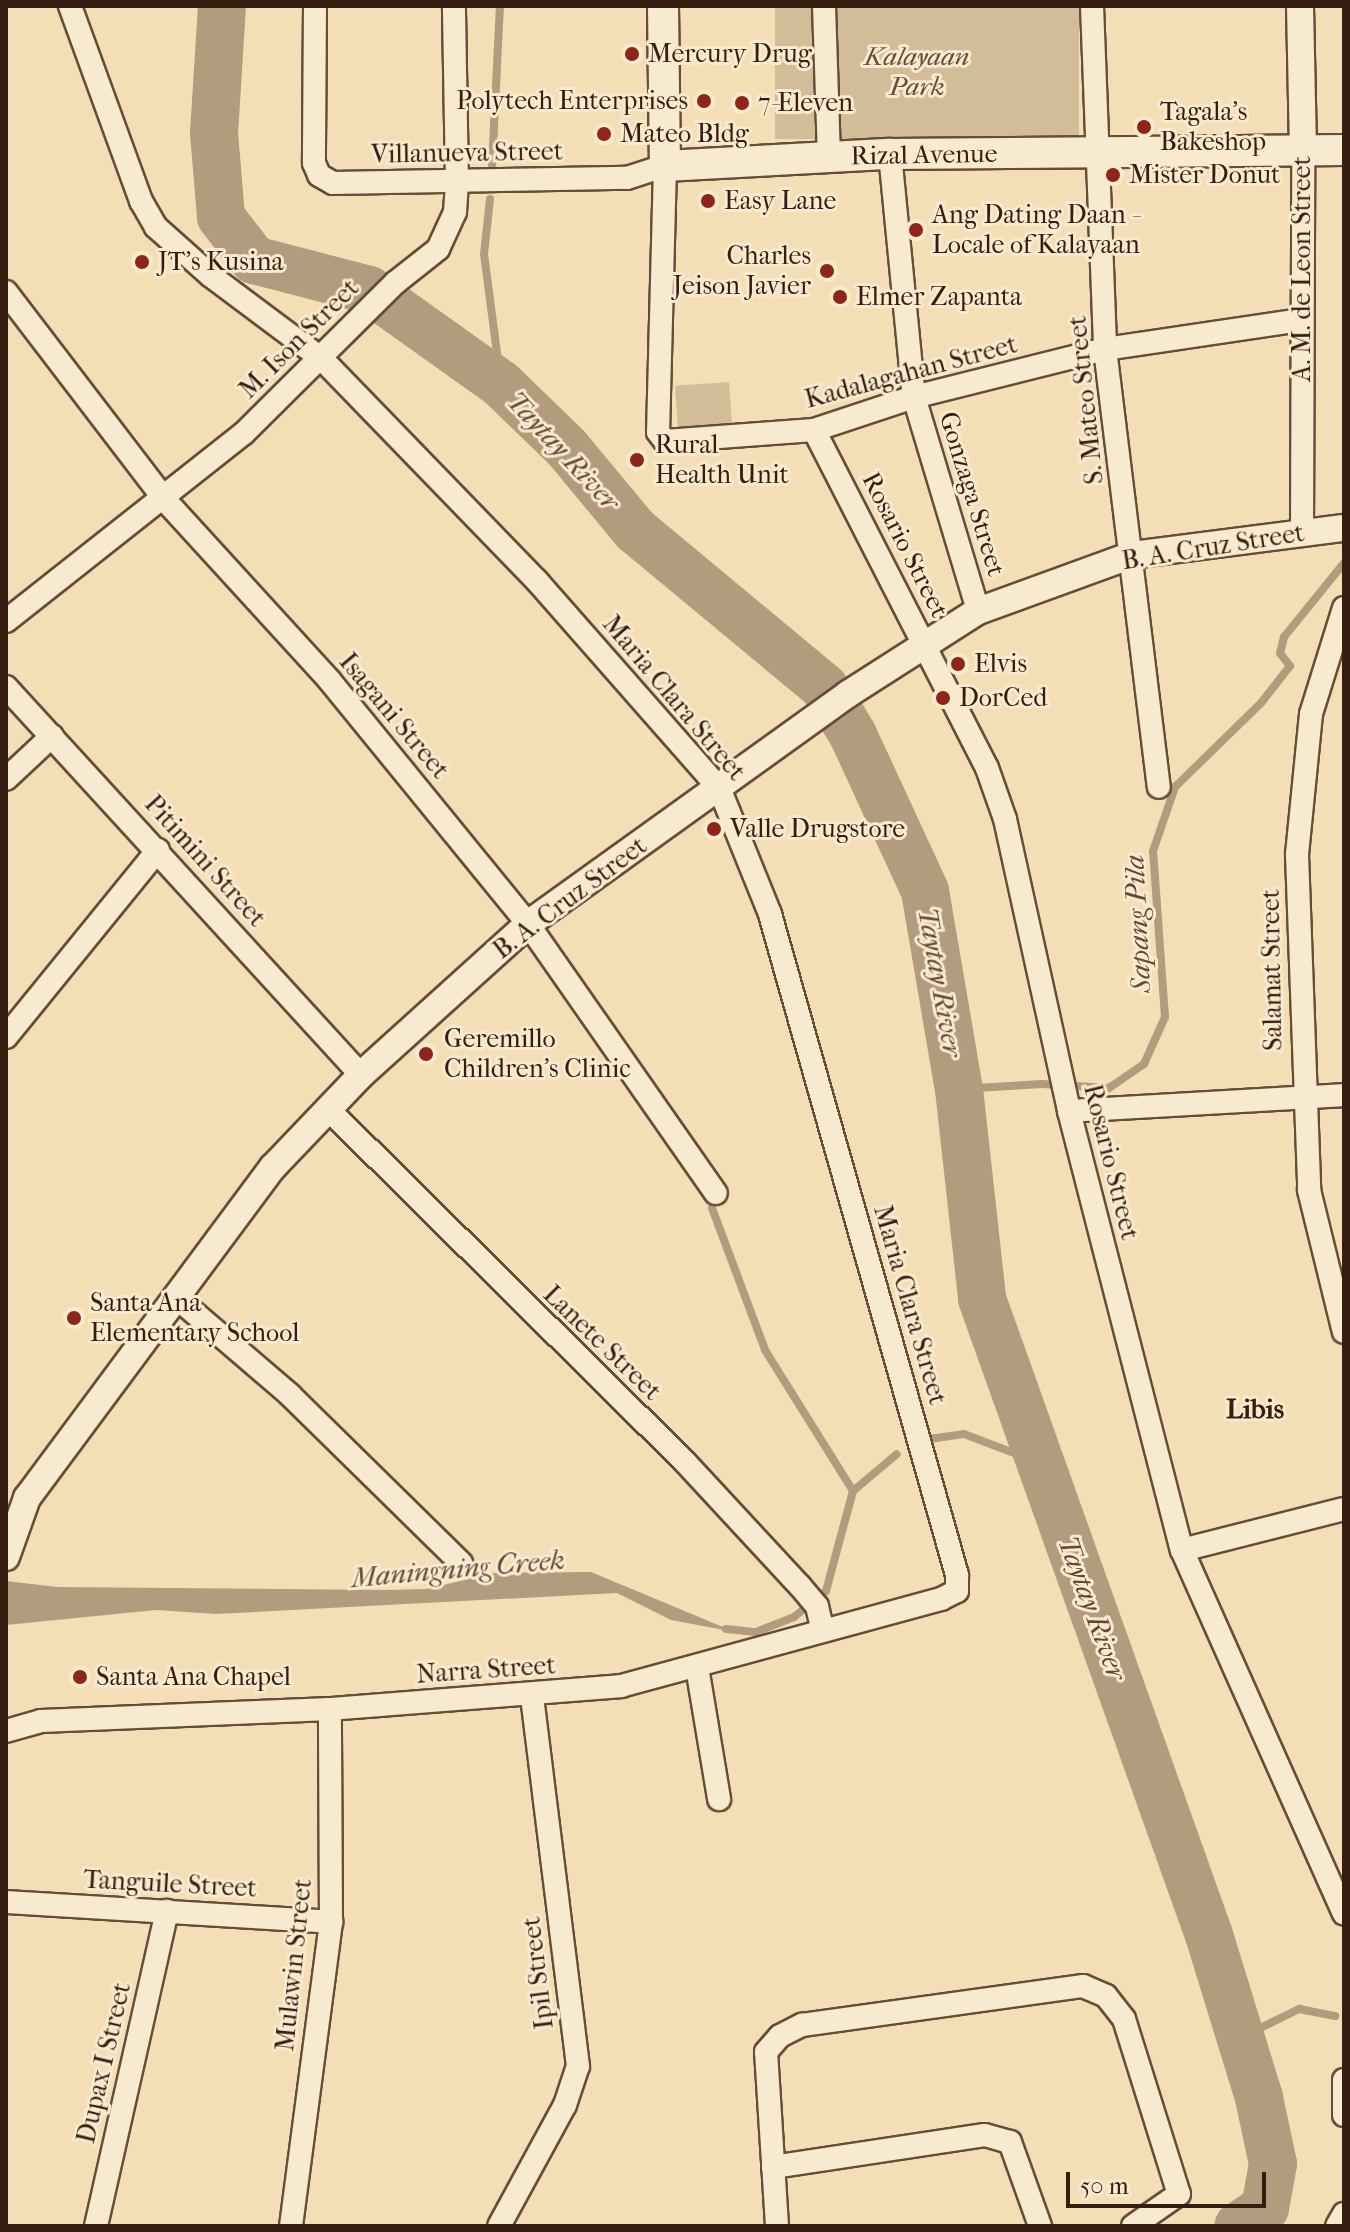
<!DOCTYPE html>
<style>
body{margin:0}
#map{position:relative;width:1350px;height:2232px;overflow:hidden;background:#f3deb5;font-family:"IM FELL French Canon",serif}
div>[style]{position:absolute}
.green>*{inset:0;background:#d3bd99;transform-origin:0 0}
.water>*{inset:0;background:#b39c7d}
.stream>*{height:8px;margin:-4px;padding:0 4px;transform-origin:4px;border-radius:4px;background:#b39c7d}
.river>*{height:48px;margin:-24px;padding:0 24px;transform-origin:24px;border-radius:24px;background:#b39c7d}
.roads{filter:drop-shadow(2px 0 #654d3a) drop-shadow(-2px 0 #654d3a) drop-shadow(0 2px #654d3a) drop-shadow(0 -2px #654d3a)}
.minor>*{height:22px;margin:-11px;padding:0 11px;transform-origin:11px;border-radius:11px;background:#f7eacf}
.tertiary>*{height:26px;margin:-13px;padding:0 13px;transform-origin:13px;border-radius:13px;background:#f7eacf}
.secondary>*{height:30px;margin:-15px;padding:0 15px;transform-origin:15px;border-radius:15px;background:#f7eacf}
.dots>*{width:22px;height:22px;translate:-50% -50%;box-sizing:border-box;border:4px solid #f7eacf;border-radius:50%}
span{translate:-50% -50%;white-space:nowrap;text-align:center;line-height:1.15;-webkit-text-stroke:6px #f7eacf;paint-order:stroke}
.poi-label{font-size:26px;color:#361d11}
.left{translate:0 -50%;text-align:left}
.right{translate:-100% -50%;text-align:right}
.park-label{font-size:26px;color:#654d3a;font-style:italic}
.street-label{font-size:26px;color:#361d11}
.water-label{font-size:28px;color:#624937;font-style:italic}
.neighbourhood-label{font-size:28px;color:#361d11;font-weight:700}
.frame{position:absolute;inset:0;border:8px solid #361d11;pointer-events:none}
.scale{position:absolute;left:1066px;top:2172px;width:200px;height:36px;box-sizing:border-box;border:4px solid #361d11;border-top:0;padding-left:10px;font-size:24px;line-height:28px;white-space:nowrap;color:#361d11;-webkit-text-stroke:6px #f7eacf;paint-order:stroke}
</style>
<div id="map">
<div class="green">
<div style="left:775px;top:6px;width:304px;height:133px"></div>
<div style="left:729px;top:382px;width:47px;height:54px;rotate:86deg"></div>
</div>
<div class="water">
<div style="clip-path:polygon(591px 1572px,735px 1632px,671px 1620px,617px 1593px,216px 1614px,156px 1610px,6px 1625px,6px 1581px,57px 1587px,386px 1590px,426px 1589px,494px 1573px)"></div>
<div style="clip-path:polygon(1273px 2164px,1275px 2187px,1266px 2217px,1253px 2226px,1224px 2226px,1264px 2191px)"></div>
</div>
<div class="stream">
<div style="left:492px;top:168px;width:162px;rotate:-87.2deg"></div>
<div style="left:490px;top:199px;width:55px;rotate:96.2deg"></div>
<div style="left:484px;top:254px;width:131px;rotate:82.5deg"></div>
<div style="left:959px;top:1089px;width:83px;rotate:-3.4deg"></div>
<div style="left:1042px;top:1084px;width:67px;rotate:3.4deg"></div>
<div style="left:1109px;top:1088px;width:42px;rotate:-34.4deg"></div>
<div style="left:1144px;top:1064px;width:51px;rotate:-65.9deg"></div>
<div style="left:1165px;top:1017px;width:166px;rotate:-94.1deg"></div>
<div style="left:1153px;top:851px;width:68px;rotate:-71deg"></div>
<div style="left:1175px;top:787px;width:120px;rotate:-44.3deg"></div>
<div style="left:1261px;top:703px;width:47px;rotate:-51.9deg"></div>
<div style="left:1290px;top:666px;width:16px;rotate:-128deg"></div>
<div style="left:1280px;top:653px;width:16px;rotate:-76deg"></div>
<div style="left:1284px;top:637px;width:95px;rotate:-51deg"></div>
<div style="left:712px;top:1208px;width:152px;rotate:69.5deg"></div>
<div style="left:765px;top:1350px;width:166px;rotate:58deg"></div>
<div style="left:929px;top:1439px;width:35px;rotate:-8deg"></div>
<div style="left:964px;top:1434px;width:79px;rotate:20.7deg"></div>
<div style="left:726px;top:1629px;width:30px;rotate:6deg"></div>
<div style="left:756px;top:1632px;width:41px;rotate:-21.5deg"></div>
<div style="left:794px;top:1617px;width:41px;rotate:-39.1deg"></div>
<div style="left:826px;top:1591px;width:104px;rotate:-74.9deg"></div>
<div style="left:853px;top:1491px;width:57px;rotate:-40.1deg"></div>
<div style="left:1242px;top:2037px;width:64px;rotate:-26.2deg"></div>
<div style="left:1299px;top:2009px;width:37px;rotate:11deg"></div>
</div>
<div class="river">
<div style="left:222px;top:6px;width:127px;rotate:93.6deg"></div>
<div style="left:214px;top:133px;width:84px;rotate:85.2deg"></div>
<div style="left:221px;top:217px;width:54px;rotate:52.5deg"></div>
<div style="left:254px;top:260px;width:119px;rotate:14.6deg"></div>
<div style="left:369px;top:290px;width:162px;rotate:35.5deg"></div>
<div style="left:501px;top:384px;width:92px;rotate:44.1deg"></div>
<div style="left:567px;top:448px;width:107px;rotate:50.3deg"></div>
<div style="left:635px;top:530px;width:246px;rotate:39.7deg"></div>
<div style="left:824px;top:687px;width:56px;rotate:58.9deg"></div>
<div style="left:853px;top:735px;width:172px;rotate:65.2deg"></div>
<div style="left:925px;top:891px;width:201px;rotate:80.3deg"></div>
<div style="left:959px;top:1089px;width:211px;rotate:83.7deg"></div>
<div style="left:982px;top:1299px;width:675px;rotate:70.36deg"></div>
<div style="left:1209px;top:1935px;width:170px;rotate:72.9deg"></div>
<div style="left:1259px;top:2098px;width:67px;rotate:78deg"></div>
<div style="left:1273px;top:2164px;width:45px;rotate:100.3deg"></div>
<div style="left:1265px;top:2208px;width:32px;rotate:146deg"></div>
</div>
<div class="roads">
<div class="minor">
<div style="left:315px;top:6px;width:157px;rotate:90.4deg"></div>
<div style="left:314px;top:163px;width:13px;rotate:67deg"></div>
<div style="left:319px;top:175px;width:16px;rotate:30deg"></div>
<div style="left:333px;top:183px;width:294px;rotate:-1deg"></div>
<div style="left:627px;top:178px;width:40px;rotate:-18deg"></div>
<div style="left:665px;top:166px;width:266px;rotate:91.5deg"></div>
<div style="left:658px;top:432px;width:11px;rotate:52deg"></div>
<div style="left:665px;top:441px;width:149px;rotate:-4.2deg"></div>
<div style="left:814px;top:430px;width:105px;rotate:-18.3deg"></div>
<div style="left:914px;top:397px;width:197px;rotate:-14.1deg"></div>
<div style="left:1105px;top:349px;width:198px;rotate:-8.4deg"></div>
<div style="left:824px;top:6px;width:150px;rotate:88.1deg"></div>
<div style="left:1092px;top:6px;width:343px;rotate:87.8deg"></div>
<div style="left:1105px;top:349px;width:441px;rotate:83deg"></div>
<div style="left:890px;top:154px;width:244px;rotate:84.4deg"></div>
<div style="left:914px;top:397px;width:223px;rotate:73.3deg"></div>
<div style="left:6px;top:292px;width:260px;rotate:52.6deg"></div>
<div style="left:164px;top:499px;width:246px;rotate:47.6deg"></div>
<div style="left:330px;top:681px;width:313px;rotate:50.8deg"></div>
<div style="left:528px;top:924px;width:328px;rotate:55.1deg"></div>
<div style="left:814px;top:430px;width:380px;rotate:62.9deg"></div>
<div style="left:987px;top:768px;width:54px;rotate:70.6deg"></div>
<div style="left:1005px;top:819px;width:299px;rotate:77.6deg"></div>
<div style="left:1069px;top:1111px;width:453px;rotate:75.6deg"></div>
<div style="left:1182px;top:1550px;width:398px;rotate:66deg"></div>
<div style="left:1302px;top:531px;width:380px;rotate:-89.8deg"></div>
<div style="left:1344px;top:608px;width:111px;rotate:107.3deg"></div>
<div style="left:1311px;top:714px;width:142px;rotate:95.7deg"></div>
<div style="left:1297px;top:855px;width:335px;rotate:87.9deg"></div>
<div style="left:1309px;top:1190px;width:146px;rotate:76.2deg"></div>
<div style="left:6px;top:621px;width:303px;rotate:-38.3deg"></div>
<div style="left:244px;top:433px;width:213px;rotate:-44.8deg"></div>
<div style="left:395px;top:283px;width:55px;rotate:-38.3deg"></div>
<div style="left:438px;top:249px;width:41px;rotate:-65.3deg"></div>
<div style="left:455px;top:212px;width:29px;rotate:-86deg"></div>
<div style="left:457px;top:183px;width:177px;rotate:-91deg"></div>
<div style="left:6px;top:687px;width:526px;rotate:47.54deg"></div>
<div style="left:6px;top:779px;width:63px;rotate:-43.1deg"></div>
<div style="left:6px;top:1037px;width:241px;rotate:-50.9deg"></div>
<div style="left:328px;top:1109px;width:502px;rotate:44.68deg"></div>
<div style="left:685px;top:1462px;width:169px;rotate:47.2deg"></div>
<div style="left:800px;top:1586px;width:26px;rotate:50deg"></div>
<div style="left:817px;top:1606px;width:23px;rotate:77deg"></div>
<div style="left:1069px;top:1111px;width:275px;rotate:-3.3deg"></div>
<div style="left:177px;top:1298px;width:149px;rotate:40.6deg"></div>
<div style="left:290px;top:1395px;width:240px;rotate:44.5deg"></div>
<div style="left:1182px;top:1550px;width:167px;rotate:-14.2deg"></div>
<div style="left:697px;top:1667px;width:134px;rotate:80.5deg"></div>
<div style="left:6px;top:1731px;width:36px;rotate:-16deg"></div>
<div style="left:41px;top:1721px;width:289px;rotate:-2.4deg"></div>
<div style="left:330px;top:1709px;width:292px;rotate:-4.5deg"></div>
<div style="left:621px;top:1686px;width:332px;rotate:-15.2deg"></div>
<div style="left:941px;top:1599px;width:18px;rotate:-27deg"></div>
<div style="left:957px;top:1591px;width:16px;rotate:-90deg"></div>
<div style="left:957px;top:1575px;width:687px;rotate:-105.8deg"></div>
<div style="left:770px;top:914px;width:136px;rotate:-112deg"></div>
<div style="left:719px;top:788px;width:276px;rotate:-131.3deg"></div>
<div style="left:537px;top:581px;width:309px;rotate:-134.1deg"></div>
<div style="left:322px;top:359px;width:139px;rotate:-143.2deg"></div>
<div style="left:211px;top:276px;width:74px;rotate:-138.3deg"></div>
<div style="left:156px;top:227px;width:30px;rotate:-120deg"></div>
<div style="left:141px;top:201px;width:208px;rotate:-110deg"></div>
<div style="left:6px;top:1902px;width:326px;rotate:3.5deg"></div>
<div style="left:1344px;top:2080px;width:35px;rotate:90deg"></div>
<div style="left:773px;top:2167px;width:214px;rotate:-8.6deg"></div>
<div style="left:985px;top:2135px;width:26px;rotate:16deg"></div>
<div style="left:1010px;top:2142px;width:89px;rotate:70.3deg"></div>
<div style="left:96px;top:2226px;width:323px;rotate:-77.3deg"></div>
<div style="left:291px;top:2226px;width:307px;rotate:-82.5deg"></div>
<div style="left:331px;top:1922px;width:213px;rotate:-90.3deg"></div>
<div style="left:499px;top:2226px;width:138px;rotate:-61.4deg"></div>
<div style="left:565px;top:2105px;width:41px;rotate:-71.6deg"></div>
<div style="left:578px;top:2066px;width:372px;rotate:-97.1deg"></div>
<div style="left:777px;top:2226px;width:174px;rotate:-93.6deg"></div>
<div style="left:766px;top:2052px;width:21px;rotate:-49deg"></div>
<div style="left:780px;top:2036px;width:25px;rotate:-27deg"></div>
<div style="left:802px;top:2025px;width:284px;rotate:-7.9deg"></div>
<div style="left:1083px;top:1986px;width:25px;rotate:23deg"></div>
<div style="left:1106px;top:1996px;width:29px;rotate:52deg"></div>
<div style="left:1124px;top:2019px;width:183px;rotate:72.6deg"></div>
<div style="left:1179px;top:2194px;width:56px;rotate:145.2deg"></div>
<div style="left:1337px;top:2226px;width:14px;rotate:-60deg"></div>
</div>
<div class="tertiary">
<div style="left:1300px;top:6px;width:145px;rotate:88.8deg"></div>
<div style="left:6px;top:1557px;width:63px;rotate:-70.4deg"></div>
<div style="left:27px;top:1498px;width:412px;rotate:-53.4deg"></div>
<div style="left:273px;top:1167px;width:127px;rotate:-46.3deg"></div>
<div style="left:361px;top:1075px;width:225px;rotate:-42.1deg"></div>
<div style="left:528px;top:924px;width:394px;rotate:-35.7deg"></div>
<div style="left:848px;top:694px;width:154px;rotate:-32.6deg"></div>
<div style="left:978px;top:611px;width:164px;rotate:-20deg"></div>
<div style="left:1132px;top:555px;width:214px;rotate:-7.3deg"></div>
</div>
<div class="secondary">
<div style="left:663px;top:6px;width:160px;rotate:89.3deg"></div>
<div style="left:665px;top:166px;width:225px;rotate:-3.1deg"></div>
<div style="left:890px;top:154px;width:454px;rotate:-0.5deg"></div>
</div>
</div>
<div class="dots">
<div style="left:632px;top:54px;background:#8f2418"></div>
<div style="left:704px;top:101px;background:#8f2418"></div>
<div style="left:742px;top:103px;background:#8f2418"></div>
<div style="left:1144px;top:127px;background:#8f2418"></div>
<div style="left:604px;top:134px;background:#8f2418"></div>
<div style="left:1113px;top:175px;background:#8f2418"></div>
<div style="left:708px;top:201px;background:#8f2418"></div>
<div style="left:916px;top:230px;background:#8f2418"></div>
<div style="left:142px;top:262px;background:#8f2418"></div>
<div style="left:827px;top:271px;background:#8f2418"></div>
<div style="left:840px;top:297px;background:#8f2418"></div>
<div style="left:637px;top:460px;background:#8f2418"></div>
<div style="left:958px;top:664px;background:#8f2418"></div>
<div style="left:943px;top:698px;background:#8f2418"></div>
<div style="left:714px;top:829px;background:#8f2418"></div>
<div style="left:426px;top:1054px;background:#8f2418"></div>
<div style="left:74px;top:1318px;background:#8f2418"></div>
<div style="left:80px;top:1677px;background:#8f2418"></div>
</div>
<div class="poi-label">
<span class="left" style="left:648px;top:54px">Mercury Drug</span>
<span class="right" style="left:688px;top:101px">Polytech Enterprises</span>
<span class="left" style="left:758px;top:103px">7-Eleven</span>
<span class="left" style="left:1160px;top:127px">Tagala's<br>Bakeshop</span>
<span class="left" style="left:620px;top:134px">Mateo Bldg</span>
<span class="left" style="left:1129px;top:175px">Mister Donut</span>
<span class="left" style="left:724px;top:201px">Easy Lane</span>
<span class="left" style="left:932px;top:230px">Ang Dating Daan -<br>Locale of Kalayaan</span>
<span class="right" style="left:811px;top:271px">Charles<br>Jeison Javier</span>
<span class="left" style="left:158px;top:262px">JT's Kusina</span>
<span class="left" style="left:856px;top:297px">Elmer Zapanta</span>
<span class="left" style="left:655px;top:460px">Rural<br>Health Unit</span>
<span class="left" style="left:974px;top:664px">Elvis</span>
<span class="left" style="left:959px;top:698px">DorCed</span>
<span class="left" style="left:730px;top:829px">Valle Drugstore</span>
<span class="left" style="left:444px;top:1054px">Geremillo<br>Children's Clinic</span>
<span class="left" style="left:90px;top:1318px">Santa Ana<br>Elementary School</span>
<span class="left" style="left:96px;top:1677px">Santa Ana Chapel</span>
</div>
<div class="park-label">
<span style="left:917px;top:72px">Kalayaan<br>Park</span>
</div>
<div class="street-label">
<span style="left:467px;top:153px;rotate:-1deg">Villanueva Street</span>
<span style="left:924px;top:155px;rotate:-1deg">Rizal Avenue</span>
<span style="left:1302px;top:269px;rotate:-90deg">A. M. de Leon Street</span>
<span style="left:299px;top:339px;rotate:-45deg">M. Ison Street</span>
<span style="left:911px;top:372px;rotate:-15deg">Kadalagahan Street</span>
<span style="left:1086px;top:400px;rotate:-96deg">S. Mateo Street</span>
<span style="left:972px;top:494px;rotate:73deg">Gonzaga Street</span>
<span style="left:905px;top:545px;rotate:63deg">Rosario Street</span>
<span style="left:1213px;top:547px;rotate:-9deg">B. A. Cruz Street</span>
<span style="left:674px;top:698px;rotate:50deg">Maria Clara Street</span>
<span style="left:394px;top:716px;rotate:50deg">Isagani Street</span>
<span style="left:205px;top:861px;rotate:48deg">Pitimini Street</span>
<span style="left:570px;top:898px;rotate:-37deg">B. A. Cruz Street</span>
<span style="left:1272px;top:970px;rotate:-91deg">Salamat Street</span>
<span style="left:1111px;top:1162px;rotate:76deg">Rosario Street</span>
<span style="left:910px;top:1305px;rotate:74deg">Maria Clara Street</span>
<span style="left:602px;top:1343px;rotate:44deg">Lanete Street</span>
<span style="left:486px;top:1670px;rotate:-4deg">Narra Street</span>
<span style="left:170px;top:1884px;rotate:3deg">Tanguile Street</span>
<span style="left:294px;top:1965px;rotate:-84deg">Mulawin Street</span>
<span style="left:538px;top:1973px;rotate:-97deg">Ipil Street</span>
<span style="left:104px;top:2063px;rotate:-77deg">Dupax I Street</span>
</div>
<div class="water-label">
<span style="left:563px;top:451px;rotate:47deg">Taytay River</span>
<span style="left:1138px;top:924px;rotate:-93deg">Sapang Pila</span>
<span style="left:940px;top:982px;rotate:80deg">Taytay River</span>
<span style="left:458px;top:1569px;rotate:-5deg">Maningning Creek</span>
<span style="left:1092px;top:1608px;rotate:70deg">Taytay River</span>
</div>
<div class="neighbourhood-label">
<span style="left:1255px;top:1409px">Libis</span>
</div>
<div class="frame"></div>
<div class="scale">50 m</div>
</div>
